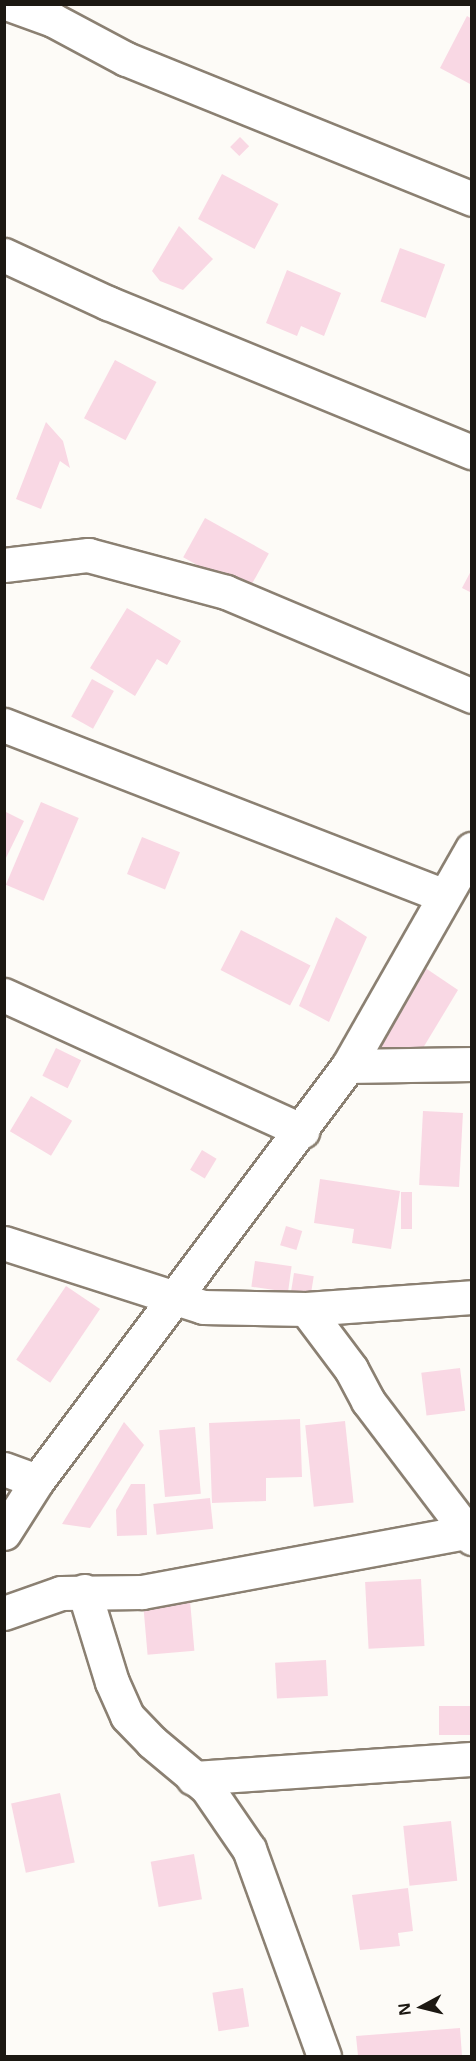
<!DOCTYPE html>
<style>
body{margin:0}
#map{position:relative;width:476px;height:2061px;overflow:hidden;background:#fdfbf7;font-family:"Noto Sans",sans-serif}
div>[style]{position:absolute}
.building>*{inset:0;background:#f9d8e4;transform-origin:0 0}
.roads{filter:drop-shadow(2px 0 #8b8072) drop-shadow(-2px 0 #8b8072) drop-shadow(0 2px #8b8072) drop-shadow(0 -2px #8b8072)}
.minor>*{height:33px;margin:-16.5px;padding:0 16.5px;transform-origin:16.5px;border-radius:16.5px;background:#fff}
span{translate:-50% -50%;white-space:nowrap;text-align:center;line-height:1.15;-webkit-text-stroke:4.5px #fdfbf7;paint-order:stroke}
.frame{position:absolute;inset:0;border:6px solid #1c1812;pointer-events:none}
.north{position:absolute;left:392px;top:1977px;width:60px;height:60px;-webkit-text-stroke:4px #fdfbf7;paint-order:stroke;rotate:263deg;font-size:16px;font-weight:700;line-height:24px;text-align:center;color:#1c1812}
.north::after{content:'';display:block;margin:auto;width:21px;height:27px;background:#1c1812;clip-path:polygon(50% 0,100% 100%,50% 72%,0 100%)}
</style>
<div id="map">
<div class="building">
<div style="clip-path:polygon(467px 16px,472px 19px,472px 85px,440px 68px)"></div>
<div style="left:240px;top:137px;width:13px;height:14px;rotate:45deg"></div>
<div style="left:222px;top:174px;width:64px;height:51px;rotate:28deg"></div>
<div style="clip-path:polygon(179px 226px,213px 259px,183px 290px,160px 281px,152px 271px)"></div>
<div style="left:400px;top:248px;width:48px;height:57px;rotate:20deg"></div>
<div style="clip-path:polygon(287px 270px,341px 293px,324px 336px,301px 326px,297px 336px,266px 323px)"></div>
<div style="left:115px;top:360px;width:47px;height:66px;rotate:28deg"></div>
<div style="clip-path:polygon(46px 422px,63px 441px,70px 468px,60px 461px,41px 509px,16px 499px)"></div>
<div style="left:205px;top:518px;width:73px;height:45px;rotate:29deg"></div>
<div style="clip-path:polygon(472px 569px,472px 593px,462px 588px)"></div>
<div style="clip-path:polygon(127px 608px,181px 641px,167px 665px,157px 659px,135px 696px,90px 668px)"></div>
<div style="left:92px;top:679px;width:25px;height:43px;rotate:29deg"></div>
<div style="left:41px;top:802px;width:41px;height:90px;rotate:23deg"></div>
<div style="clip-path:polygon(4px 811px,24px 821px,4px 862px)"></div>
<div style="left:142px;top:837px;width:41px;height:40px;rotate:22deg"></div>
<div style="clip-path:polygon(336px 917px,367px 937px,329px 1022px,299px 1006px)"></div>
<div style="left:241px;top:930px;width:78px;height:45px;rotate:27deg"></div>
<div style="clip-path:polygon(418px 963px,458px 990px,420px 1053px,372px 1052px)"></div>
<div style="left:56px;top:1048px;width:28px;height:31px;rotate:26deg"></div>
<div style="left:31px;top:1096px;width:48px;height:41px;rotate:31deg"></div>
<div style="left:423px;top:1111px;width:40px;height:74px;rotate:3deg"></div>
<div style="left:202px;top:1150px;width:17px;height:23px;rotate:31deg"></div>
<div style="clip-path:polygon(320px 1179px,400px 1191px,391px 1249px,352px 1243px,354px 1229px,314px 1223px)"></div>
<div style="left:401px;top:1192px;width:11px;height:37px"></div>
<div style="left:286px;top:1226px;width:17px;height:20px;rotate:17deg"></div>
<div style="left:255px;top:1261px;width:37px;height:26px;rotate:8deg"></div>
<div style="left:294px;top:1273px;width:20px;height:21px;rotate:9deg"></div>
<div style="left:66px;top:1286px;width:41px;height:89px;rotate:34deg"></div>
<div style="left:460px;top:1368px;width:43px;height:39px;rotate:83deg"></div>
<div style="clip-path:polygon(300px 1419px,302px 1477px,266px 1478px,266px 1501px,212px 1503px,209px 1423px)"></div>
<div style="left:345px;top:1421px;width:82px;height:40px;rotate:84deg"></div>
<div style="clip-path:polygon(124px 1422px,144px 1445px,90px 1528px,62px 1524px)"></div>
<div style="left:195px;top:1427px;width:67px;height:36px;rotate:85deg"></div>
<div style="clip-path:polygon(131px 1484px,145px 1484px,147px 1535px,117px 1536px,116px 1510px)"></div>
<div style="left:210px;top:1498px;width:31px;height:57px;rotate:84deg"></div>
<div style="left:421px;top:1579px;width:67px;height:56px;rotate:87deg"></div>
<div style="left:189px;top:1589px;width:62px;height:47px;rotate:85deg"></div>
<div style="left:326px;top:1660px;width:36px;height:51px;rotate:87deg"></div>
<div style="left:472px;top:1706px;width:29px;height:33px;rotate:90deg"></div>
<div style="left:60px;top:1793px;width:71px;height:50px;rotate:78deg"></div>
<div style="left:451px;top:1821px;width:60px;height:48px;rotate:84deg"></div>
<div style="left:194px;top:1854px;width:46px;height:44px;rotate:80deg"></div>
<div style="clip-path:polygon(408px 1888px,413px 1931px,398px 1933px,400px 1946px,360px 1950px,352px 1895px)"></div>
<div style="left:243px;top:1988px;width:39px;height:31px;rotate:81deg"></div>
<div style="clip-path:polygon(460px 2028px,462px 2056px,358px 2056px,356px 2036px)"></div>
</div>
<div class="roads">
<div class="minor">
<div style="left:9px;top:4px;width:47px;rotate:20deg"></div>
<div style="left:53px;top:20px;width:83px;rotate:28.1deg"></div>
<div style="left:126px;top:59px;width:373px;rotate:22deg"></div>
<div style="left:4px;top:255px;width:115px;rotate:24.8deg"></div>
<div style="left:108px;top:303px;width:393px;rotate:22.3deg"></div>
<div style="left:4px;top:565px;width:85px;rotate:-6.8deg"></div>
<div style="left:88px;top:555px;width:143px;rotate:15deg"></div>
<div style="left:226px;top:592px;width:267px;rotate:22.9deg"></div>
<div style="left:4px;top:725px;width:471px;rotate:21.2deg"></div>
<div style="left:4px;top:995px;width:328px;rotate:24.5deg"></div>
<div style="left:348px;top:1066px;width:124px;rotate:-0.9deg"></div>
<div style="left:4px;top:1243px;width:209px;rotate:17.8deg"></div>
<div style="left:203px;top:1307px;width:103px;rotate:1.1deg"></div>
<div style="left:306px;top:1309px;width:166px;rotate:-4.1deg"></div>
<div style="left:306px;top:1309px;width:75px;rotate:53.1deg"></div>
<div style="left:351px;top:1369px;width:36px;rotate:62deg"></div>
<div style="left:368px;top:1401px;width:172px;rotate:52.8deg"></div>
<div style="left:4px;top:1469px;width:35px;rotate:20deg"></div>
<div style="left:4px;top:1533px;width:62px;rotate:-57.6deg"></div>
<div style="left:37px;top:1481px;width:519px;rotate:-53.15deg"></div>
<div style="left:348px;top:1066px;width:250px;rotate:-60.3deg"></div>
<div style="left:84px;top:1591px;width:95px;rotate:72.9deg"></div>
<div style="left:112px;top:1682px;width:37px;rotate:66deg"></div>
<div style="left:127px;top:1716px;width:36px;rotate:46deg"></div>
<div style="left:152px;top:1742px;width:72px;rotate:39.9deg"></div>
<div style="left:207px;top:1788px;width:74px;rotate:55.5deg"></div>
<div style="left:249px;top:1849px;width:220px;rotate:70.1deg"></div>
<div style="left:4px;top:1613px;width:60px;rotate:-19.3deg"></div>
<div style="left:61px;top:1593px;width:81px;rotate:-0.7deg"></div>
<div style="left:142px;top:1592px;width:336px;rotate:-10.5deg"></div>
<div style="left:193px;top:1778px;width:280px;rotate:-3.9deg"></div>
</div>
</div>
<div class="frame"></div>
<div class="north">N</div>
</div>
